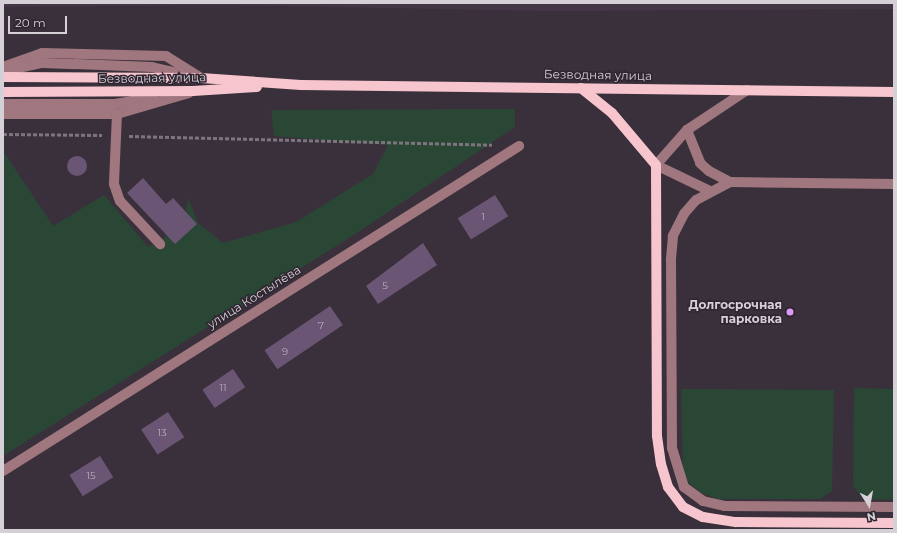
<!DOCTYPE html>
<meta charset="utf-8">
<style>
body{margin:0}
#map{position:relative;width:897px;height:533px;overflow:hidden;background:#3a303b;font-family:Montserrat,sans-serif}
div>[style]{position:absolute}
.built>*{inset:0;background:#453647}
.green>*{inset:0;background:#2a4736}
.building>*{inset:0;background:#6a5574;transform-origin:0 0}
.round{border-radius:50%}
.path>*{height:2.5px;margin-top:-1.25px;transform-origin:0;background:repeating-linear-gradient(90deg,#7d757e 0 4px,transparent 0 6px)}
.minor>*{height:10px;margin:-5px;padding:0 5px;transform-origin:5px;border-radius:5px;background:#a0777e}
.major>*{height:10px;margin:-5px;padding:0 5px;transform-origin:5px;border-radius:5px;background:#f7c5cd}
.dots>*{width:11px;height:11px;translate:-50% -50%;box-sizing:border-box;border:2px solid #302631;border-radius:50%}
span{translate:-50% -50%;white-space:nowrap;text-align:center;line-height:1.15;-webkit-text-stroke:3px #302631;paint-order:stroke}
.number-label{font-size:10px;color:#bab0be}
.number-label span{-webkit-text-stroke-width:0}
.street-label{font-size:12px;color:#d5cfd6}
.poi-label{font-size:12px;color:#d5cfd6;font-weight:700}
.right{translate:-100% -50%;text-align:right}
.frame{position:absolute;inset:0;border:4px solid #d5cfd6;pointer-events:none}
.north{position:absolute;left:849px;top:485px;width:40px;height:40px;-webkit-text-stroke:3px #302631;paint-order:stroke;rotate:169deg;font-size:11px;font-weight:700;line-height:16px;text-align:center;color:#d5cfd6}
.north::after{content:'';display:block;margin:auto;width:14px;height:18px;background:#d5cfd6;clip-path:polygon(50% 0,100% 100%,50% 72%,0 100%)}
.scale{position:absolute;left:8px;top:16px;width:59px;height:18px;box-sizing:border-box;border:2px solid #d5cfd6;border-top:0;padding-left:5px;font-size:12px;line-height:14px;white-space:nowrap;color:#d5cfd6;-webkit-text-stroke:3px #302631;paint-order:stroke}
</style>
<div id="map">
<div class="built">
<div style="clip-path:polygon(3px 3px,894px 3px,894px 9px,551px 11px,221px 5px,3px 7px)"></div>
</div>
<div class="green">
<div style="clip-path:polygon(515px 109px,515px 127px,352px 236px,3px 456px,3px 151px,53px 226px,104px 195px,148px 247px,183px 227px,188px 198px,198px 223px,223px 243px,296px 222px,373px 174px,388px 145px,274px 136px,271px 110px)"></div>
<div style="clip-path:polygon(854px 388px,894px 389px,894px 500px,863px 499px,853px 486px)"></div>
<div style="clip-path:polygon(681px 389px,834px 390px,832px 491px,820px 499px,718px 499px,702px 493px,689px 483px,683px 471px)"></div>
</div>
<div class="building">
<div class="round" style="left:67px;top:156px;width:20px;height:20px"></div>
<div style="clip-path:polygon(143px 178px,166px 204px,173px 198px,197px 224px,175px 244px,127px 193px)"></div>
<div style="left:495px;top:195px;width:25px;height:44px;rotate:58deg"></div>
<div style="clip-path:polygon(423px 243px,437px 265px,378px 304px,366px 286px)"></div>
<div style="left:330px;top:306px;width:23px;height:79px;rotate:56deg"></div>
<div style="left:233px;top:369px;width:22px;height:37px;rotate:56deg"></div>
<div style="left:168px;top:412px;width:30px;height:32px;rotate:57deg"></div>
<div style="left:100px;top:456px;width:25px;height:36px;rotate:58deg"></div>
</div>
<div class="path">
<div style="left:3px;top:134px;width:99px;rotate:0.6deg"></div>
<div style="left:129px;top:136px;width:363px;rotate:1.4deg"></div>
</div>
<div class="minor">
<div style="left:3px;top:67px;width:41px;rotate:-19.7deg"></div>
<div style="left:42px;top:53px;width:124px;rotate:1.4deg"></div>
<div style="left:166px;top:56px;width:41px;rotate:32.2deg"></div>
<div style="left:9px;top:70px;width:35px;rotate:-12deg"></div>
<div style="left:43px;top:63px;width:33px;rotate:2deg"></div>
<div style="left:76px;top:64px;width:76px;rotate:2.3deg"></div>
<div style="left:152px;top:67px;width:39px;rotate:13deg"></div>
<div style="left:3px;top:104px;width:112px"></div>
<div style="left:115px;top:104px;width:40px;rotate:-10deg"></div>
<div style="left:3px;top:114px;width:114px"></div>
<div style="left:117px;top:114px;width:75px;rotate:-16.3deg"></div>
<div style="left:117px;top:114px;width:70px;rotate:92.5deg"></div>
<div style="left:114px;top:184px;width:18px;rotate:71deg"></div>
<div style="left:120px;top:201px;width:59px;rotate:47.1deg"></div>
<div style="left:687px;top:130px;width:35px;rotate:68deg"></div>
<div style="left:700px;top:163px;width:12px;rotate:42deg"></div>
<div style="left:709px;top:171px;width:24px;rotate:28deg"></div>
<div style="left:894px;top:184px;width:164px;rotate:-179.3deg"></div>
<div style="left:730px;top:182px;width:38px;rotate:152deg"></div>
<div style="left:696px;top:200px;width:18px;rotate:131deg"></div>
<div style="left:684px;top:214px;width:25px;rotate:117deg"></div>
<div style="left:673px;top:236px;width:24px;rotate:95deg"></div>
<div style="left:671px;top:260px;width:188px;rotate:89.7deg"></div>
<div style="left:672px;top:448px;width:41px;rotate:72.9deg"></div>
<div style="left:684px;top:487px;width:24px;rotate:36deg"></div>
<div style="left:703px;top:501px;width:22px;rotate:13deg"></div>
<div style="left:724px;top:506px;width:170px;rotate:0.3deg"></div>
<div style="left:710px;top:191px;width:60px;rotate:-154.3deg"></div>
<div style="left:656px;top:165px;width:47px;rotate:-48.5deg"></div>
<div style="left:687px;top:130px;width:72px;rotate:-33.7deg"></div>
<div style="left:3px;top:471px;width:610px;rotate:-32.2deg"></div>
</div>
<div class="major">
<div style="left:3px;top:77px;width:198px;rotate:0.3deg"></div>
<div style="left:201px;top:78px;width:100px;rotate:4deg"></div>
<div style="left:301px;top:85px;width:593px;rotate:0.68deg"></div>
<div style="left:581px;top:88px;width:40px;rotate:39deg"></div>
<div style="left:612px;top:113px;width:68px;rotate:49.8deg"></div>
<div style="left:656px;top:165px;width:271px;rotate:89.8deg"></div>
<div style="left:657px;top:436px;width:28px;rotate:82deg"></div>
<div style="left:661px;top:464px;width:24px;rotate:73deg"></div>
<div style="left:668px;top:487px;width:25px;rotate:53deg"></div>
<div style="left:683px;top:507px;width:22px;rotate:27deg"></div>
<div style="left:703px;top:517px;width:33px;rotate:9deg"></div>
<div style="left:736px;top:522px;width:158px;rotate:0.4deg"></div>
<div style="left:3px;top:92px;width:190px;rotate:-0.3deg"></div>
<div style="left:193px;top:91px;width:64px;rotate:-3.6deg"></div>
</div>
<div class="dots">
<div style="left:790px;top:312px;background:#db99f5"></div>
</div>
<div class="number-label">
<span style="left:483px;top:217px">1</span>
<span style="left:385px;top:286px">5</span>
<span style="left:321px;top:326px">7</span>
<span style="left:285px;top:352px">9</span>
<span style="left:223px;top:388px">11</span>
<span style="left:162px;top:433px">13</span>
<span style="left:91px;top:476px">15</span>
</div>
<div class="street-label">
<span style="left:598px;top:75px;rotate:1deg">Безводная улица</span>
<span style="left:152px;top:78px;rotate:-1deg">Безводная улица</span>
<span style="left:254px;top:297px;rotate:-32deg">улица Костылёва</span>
</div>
<div class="poi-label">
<span class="right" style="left:782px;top:312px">Долгосрочная<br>парковка</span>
</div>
<div class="frame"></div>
<div class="north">N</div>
<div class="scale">20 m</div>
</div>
